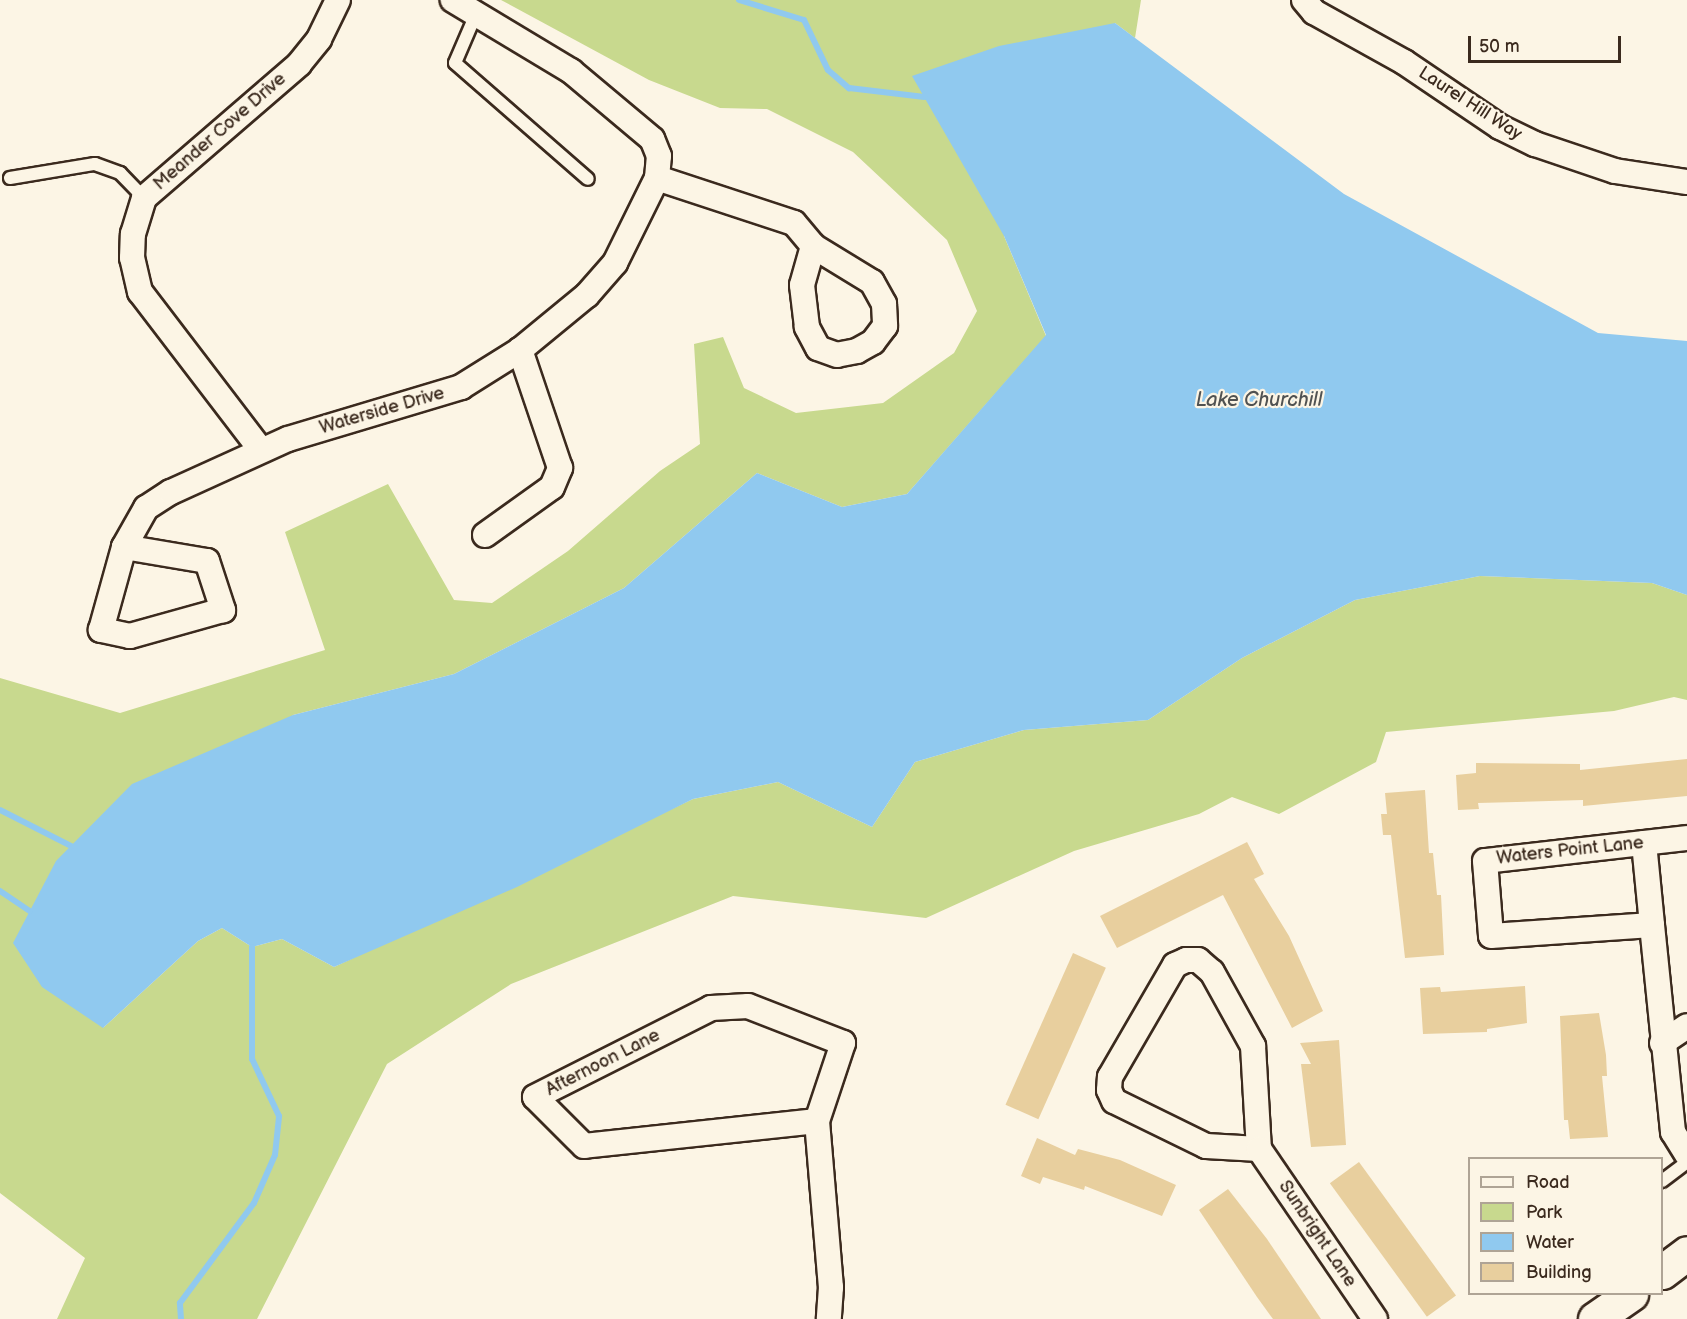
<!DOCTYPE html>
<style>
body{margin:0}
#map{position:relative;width:1687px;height:1319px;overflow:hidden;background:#fcf5e5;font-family:"Balsamiq Sans",sans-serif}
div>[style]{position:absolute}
.green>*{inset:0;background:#c8d98e}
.water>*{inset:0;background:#90c9ef}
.stream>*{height:6px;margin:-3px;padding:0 3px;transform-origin:3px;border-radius:3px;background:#90c9ef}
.building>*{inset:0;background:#e8cf9e;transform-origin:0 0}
.roads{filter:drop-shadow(2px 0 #3b2a1e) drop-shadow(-2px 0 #3b2a1e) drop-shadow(0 2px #3b2a1e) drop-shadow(0 -2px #3b2a1e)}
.lane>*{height:12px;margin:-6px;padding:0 6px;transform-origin:6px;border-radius:6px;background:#fcf5e5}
.street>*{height:24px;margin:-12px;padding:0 12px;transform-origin:12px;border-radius:12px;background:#fcf5e5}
.secondary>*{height:33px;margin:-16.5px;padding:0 16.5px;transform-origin:16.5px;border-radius:16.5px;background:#fcf5e5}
span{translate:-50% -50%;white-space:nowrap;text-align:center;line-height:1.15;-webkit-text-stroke:4.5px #fcf5e5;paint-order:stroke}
.street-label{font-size:18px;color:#3b2a1e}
.water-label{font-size:20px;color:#505252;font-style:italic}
.legend{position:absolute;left:1468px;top:1157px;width:195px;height:138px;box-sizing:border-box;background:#fcf5e5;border:2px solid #afa495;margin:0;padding:8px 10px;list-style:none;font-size:18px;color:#3b2a1e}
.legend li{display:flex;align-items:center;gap:12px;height:30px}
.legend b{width:30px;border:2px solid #afa495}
.scale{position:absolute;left:1468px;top:36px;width:153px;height:27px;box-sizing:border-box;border:3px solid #3b2a1e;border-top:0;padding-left:8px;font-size:18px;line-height:21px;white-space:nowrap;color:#3b2a1e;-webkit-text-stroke:4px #fcf5e5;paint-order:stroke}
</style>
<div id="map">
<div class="green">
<div style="clip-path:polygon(501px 0,1141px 0,1135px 38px,1115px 23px,1004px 236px,1046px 336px,907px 494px,842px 507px,757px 473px,624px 588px,454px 674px,293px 715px,103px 1028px,198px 941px,222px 928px,252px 947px,282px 939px,334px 967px,693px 799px,778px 782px,872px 827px,915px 762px,1024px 730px,1148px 720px,1242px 658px,1355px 600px,1480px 576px,1652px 583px,1687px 595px,1687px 700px,1674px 697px,1614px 711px,1386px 732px,1376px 762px,1279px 814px,1232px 797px,1199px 814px,1074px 851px,926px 918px,733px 896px,511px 984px,387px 1064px,257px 1319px,57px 1319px,85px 1258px,0 1193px,0 678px,120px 713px,325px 650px,285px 532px,388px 484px,454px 600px,492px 603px,568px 551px,660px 471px,700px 444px,694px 344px,723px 337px,744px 388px,796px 413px,883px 403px,954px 353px,977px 311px,947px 240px,853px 152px,767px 109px,720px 108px,649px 80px)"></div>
</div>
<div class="water">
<div style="clip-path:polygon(1115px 23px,1344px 194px,1598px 333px,1687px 341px,1687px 595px,1652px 583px,1480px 576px,1355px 600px,1242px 658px,1148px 720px,1024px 730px,915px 762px,872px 827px,778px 782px,693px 799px,517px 887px,334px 967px,282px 939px,252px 947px,222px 928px,198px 941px,103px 1028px,42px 987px,13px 943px,56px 861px,132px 784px,293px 715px,454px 674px,624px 588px,757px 473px,842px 507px,907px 494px,1046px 335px,1004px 236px,912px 76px,999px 46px)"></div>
</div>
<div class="stream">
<div style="left:739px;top:0;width:68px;rotate:17.1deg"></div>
<div style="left:804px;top:20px;width:55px;rotate:64.4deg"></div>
<div style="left:828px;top:70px;width:28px;rotate:41deg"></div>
<div style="left:849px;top:88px;width:76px;rotate:6.8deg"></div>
<div style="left:0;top:810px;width:80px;rotate:26.9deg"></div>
<div style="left:0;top:891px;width:36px;rotate:34deg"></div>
<div style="left:181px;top:1319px;width:16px;rotate:-94deg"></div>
<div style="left:180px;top:1303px;width:124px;rotate:-53.5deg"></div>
<div style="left:254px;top:1203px;width:52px;rotate:-66.4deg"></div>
<div style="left:275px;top:1155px;width:39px;rotate:-84deg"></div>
<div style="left:279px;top:1116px;width:63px;rotate:-115.3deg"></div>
<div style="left:252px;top:1059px;width:112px;rotate:-90deg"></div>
</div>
<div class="building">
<div style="clip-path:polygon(1687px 759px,1687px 796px,1583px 806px,1583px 800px,1478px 803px,1479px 809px,1458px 810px,1456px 775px,1476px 773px,1476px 763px,1580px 764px,1580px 770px)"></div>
<div style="clip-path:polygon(1425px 790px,1429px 853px,1433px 853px,1437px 895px,1441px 895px,1444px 955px,1405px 958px,1391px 835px,1383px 835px,1381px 814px,1387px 814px,1385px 793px)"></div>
<div style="clip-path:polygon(1247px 842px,1264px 874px,1254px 879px,1289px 936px,1323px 1011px,1292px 1028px,1223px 895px,1117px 948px,1100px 916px)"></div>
<div style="left:1073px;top:953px;width:36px;height:166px;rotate:24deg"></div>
<div style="clip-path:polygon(1525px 986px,1527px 1023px,1487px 1029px,1487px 1032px,1423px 1034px,1420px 988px,1440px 987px,1441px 992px)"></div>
<div style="clip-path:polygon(1599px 1013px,1606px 1055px,1607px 1076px,1602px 1076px,1608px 1137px,1570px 1139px,1568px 1120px,1564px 1120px,1560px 1016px)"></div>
<div style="clip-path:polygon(1339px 1040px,1346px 1145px,1311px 1147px,1301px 1064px,1311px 1064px,1300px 1043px)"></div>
<div style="clip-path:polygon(1037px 1138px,1075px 1155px,1078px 1149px,1120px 1160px,1176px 1185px,1162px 1216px,1085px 1186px,1084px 1190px,1043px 1177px,1040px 1184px,1021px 1176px)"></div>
<div style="left:1359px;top:1162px;width:165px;height:36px;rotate:54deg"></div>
<div style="clip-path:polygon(1228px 1189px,1267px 1239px,1321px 1319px,1273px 1319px,1257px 1297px,1199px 1210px)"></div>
</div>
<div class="roads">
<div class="lane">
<div style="left:476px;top:14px;width:53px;rotate:113.2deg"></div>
<div style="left:455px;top:63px;width:176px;rotate:41.1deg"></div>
<div style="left:10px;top:178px;width:86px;rotate:-9.4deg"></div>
<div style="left:95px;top:164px;width:27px;rotate:20deg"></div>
<div style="left:120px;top:173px;width:35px;rotate:46deg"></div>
<div style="left:1662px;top:1181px;width:31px;rotate:-37deg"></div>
</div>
<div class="street">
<div style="left:1304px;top:0;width:16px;rotate:50deg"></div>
<div style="left:1314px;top:12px;width:103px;rotate:29.1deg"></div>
<div style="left:1404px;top:62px;width:116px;rotate:34.1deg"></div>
<div style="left:1500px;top:127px;width:39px;rotate:26deg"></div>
<div style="left:1535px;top:144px;width:84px;rotate:18.6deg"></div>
<div style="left:1615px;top:171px;width:73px;rotate:8.7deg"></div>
<div style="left:657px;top:178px;width:144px;rotate:18.2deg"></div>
<div style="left:794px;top:223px;width:30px;rotate:50deg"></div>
<div style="left:813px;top:246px;width:69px;rotate:31.4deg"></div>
<div style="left:872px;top:282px;width:25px;rotate:61deg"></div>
<div style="left:884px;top:304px;width:22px;rotate:87deg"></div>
<div style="left:885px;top:326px;width:20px;rotate:127deg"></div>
<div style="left:873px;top:342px;width:18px;rotate:151deg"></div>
<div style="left:857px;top:351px;width:20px;rotate:169deg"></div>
<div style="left:837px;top:355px;width:20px;rotate:-160deg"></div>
<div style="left:818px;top:348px;width:24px;rotate:-118deg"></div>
<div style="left:807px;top:327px;width:42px;rotate:-96.8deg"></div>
<div style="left:802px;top:285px;width:41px;rotate:-74.2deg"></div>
<div style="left:261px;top:450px;width:199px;rotate:-127.4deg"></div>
<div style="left:140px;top:292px;width:35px;rotate:-103deg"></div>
<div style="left:132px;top:258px;width:24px;rotate:-88deg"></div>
<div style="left:133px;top:234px;width:38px;rotate:-73deg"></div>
<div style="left:144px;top:198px;width:205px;rotate:-40.8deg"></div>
<div style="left:299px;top:64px;width:32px;rotate:-51deg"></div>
<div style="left:319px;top:39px;width:43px;rotate:-64deg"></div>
<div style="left:485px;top:535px;width:82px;rotate:-35.6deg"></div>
<div style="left:552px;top:487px;width:21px;rotate:-67deg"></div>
<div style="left:560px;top:468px;width:125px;rotate:-108.7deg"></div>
<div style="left:124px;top:547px;width:84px;rotate:9.6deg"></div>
<div style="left:207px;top:561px;width:52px;rotate:71.9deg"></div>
<div style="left:223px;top:610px;width:97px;rotate:164.4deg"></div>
<div style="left:130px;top:636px;width:30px;rotate:-168deg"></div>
<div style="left:101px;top:630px;width:86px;rotate:-74.5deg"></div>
<div style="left:124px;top:547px;width:45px;rotate:-60.6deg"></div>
<div style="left:146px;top:508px;width:30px;rotate:-33deg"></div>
<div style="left:171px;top:492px;width:128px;rotate:-24.4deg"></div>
<div style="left:288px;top:439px;width:181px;rotate:-16.7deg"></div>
<div style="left:461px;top:387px;width:70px;rotate:-32.1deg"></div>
<div style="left:520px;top:350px;width:87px;rotate:-39.4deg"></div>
<div style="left:587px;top:295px;width:43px;rotate:-48.8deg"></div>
<div style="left:615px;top:263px;width:95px;rotate:-63.7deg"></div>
<div style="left:657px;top:178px;width:22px;rotate:-85deg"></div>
<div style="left:659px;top:156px;width:18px;rotate:-112deg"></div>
<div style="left:652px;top:139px;width:106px;rotate:-140deg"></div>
<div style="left:571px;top:71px;width:138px;rotate:-149deg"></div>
<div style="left:1687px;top:838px;width:203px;rotate:173.5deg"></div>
<div style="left:1485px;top:861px;width:75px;rotate:85.4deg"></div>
<div style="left:1491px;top:936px;width:161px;rotate:-3.9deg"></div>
<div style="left:1652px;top:925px;width:208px;rotate:84.2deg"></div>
<div style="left:1673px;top:1132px;width:26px;rotate:58deg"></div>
<div style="left:1644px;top:843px;width:82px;rotate:84.4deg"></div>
<div style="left:1662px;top:1043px;width:30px;rotate:-34deg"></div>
<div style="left:817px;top:1121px;width:234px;rotate:173.9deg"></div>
<div style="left:584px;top:1146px;width:69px;rotate:-135deg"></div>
<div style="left:535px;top:1097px;width:197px;rotate:-26.8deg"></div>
<div style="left:711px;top:1008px;width:37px;rotate:-3deg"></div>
<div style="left:748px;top:1006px;width:102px;rotate:21.3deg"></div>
<div style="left:843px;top:1043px;width:82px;rotate:108.4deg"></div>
<div style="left:817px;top:1121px;width:167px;rotate:85.2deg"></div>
<div style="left:831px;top:1287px;width:32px;rotate:94deg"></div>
<div style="left:1259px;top:1149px;width:53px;rotate:-176.8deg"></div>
<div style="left:1206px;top:1146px;width:102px;rotate:-153.9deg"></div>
<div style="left:1114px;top:1101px;width:12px;rotate:-114deg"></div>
<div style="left:1109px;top:1090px;width:13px;rotate:-86deg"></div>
<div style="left:1110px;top:1077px;width:129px;rotate:-59.9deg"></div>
<div style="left:1175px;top:965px;width:12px;rotate:-24deg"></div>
<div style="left:1186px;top:960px;width:12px"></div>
<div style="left:1198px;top:960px;width:18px;rotate:41deg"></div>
<div style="left:1212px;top:972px;width:85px;rotate:61deg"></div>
<div style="left:1253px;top:1046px;width:103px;rotate:86.7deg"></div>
<div style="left:1259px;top:1149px;width:206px;rotate:55.7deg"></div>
</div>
<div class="secondary">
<div style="left:1662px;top:1272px;width:31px;rotate:-37deg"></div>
<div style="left:1595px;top:1319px;width:44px;rotate:-34.8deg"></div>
</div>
</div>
<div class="street-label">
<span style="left:1470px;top:104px;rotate:33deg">Laurel Hill Way</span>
<span style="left:220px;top:132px;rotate:-41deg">Meander Cove Drive</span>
<span style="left:382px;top:411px;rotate:-16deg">Waterside Drive</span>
<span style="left:1570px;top:851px;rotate:-6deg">Waters Point Lane</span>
<span style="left:603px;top:1063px;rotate:-27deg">Afternoon Lane</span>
<span style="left:1317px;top:1234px;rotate:56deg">Sunbright Lane</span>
</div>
<div class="water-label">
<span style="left:1259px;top:400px">Lake Churchill</span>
</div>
<ul class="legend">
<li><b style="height:8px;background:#fcf5e5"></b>Road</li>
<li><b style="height:16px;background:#c8d98e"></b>Park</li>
<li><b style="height:16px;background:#90c9ef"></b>Water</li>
<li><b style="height:16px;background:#e8cf9e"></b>Building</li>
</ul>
<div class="scale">50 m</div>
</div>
